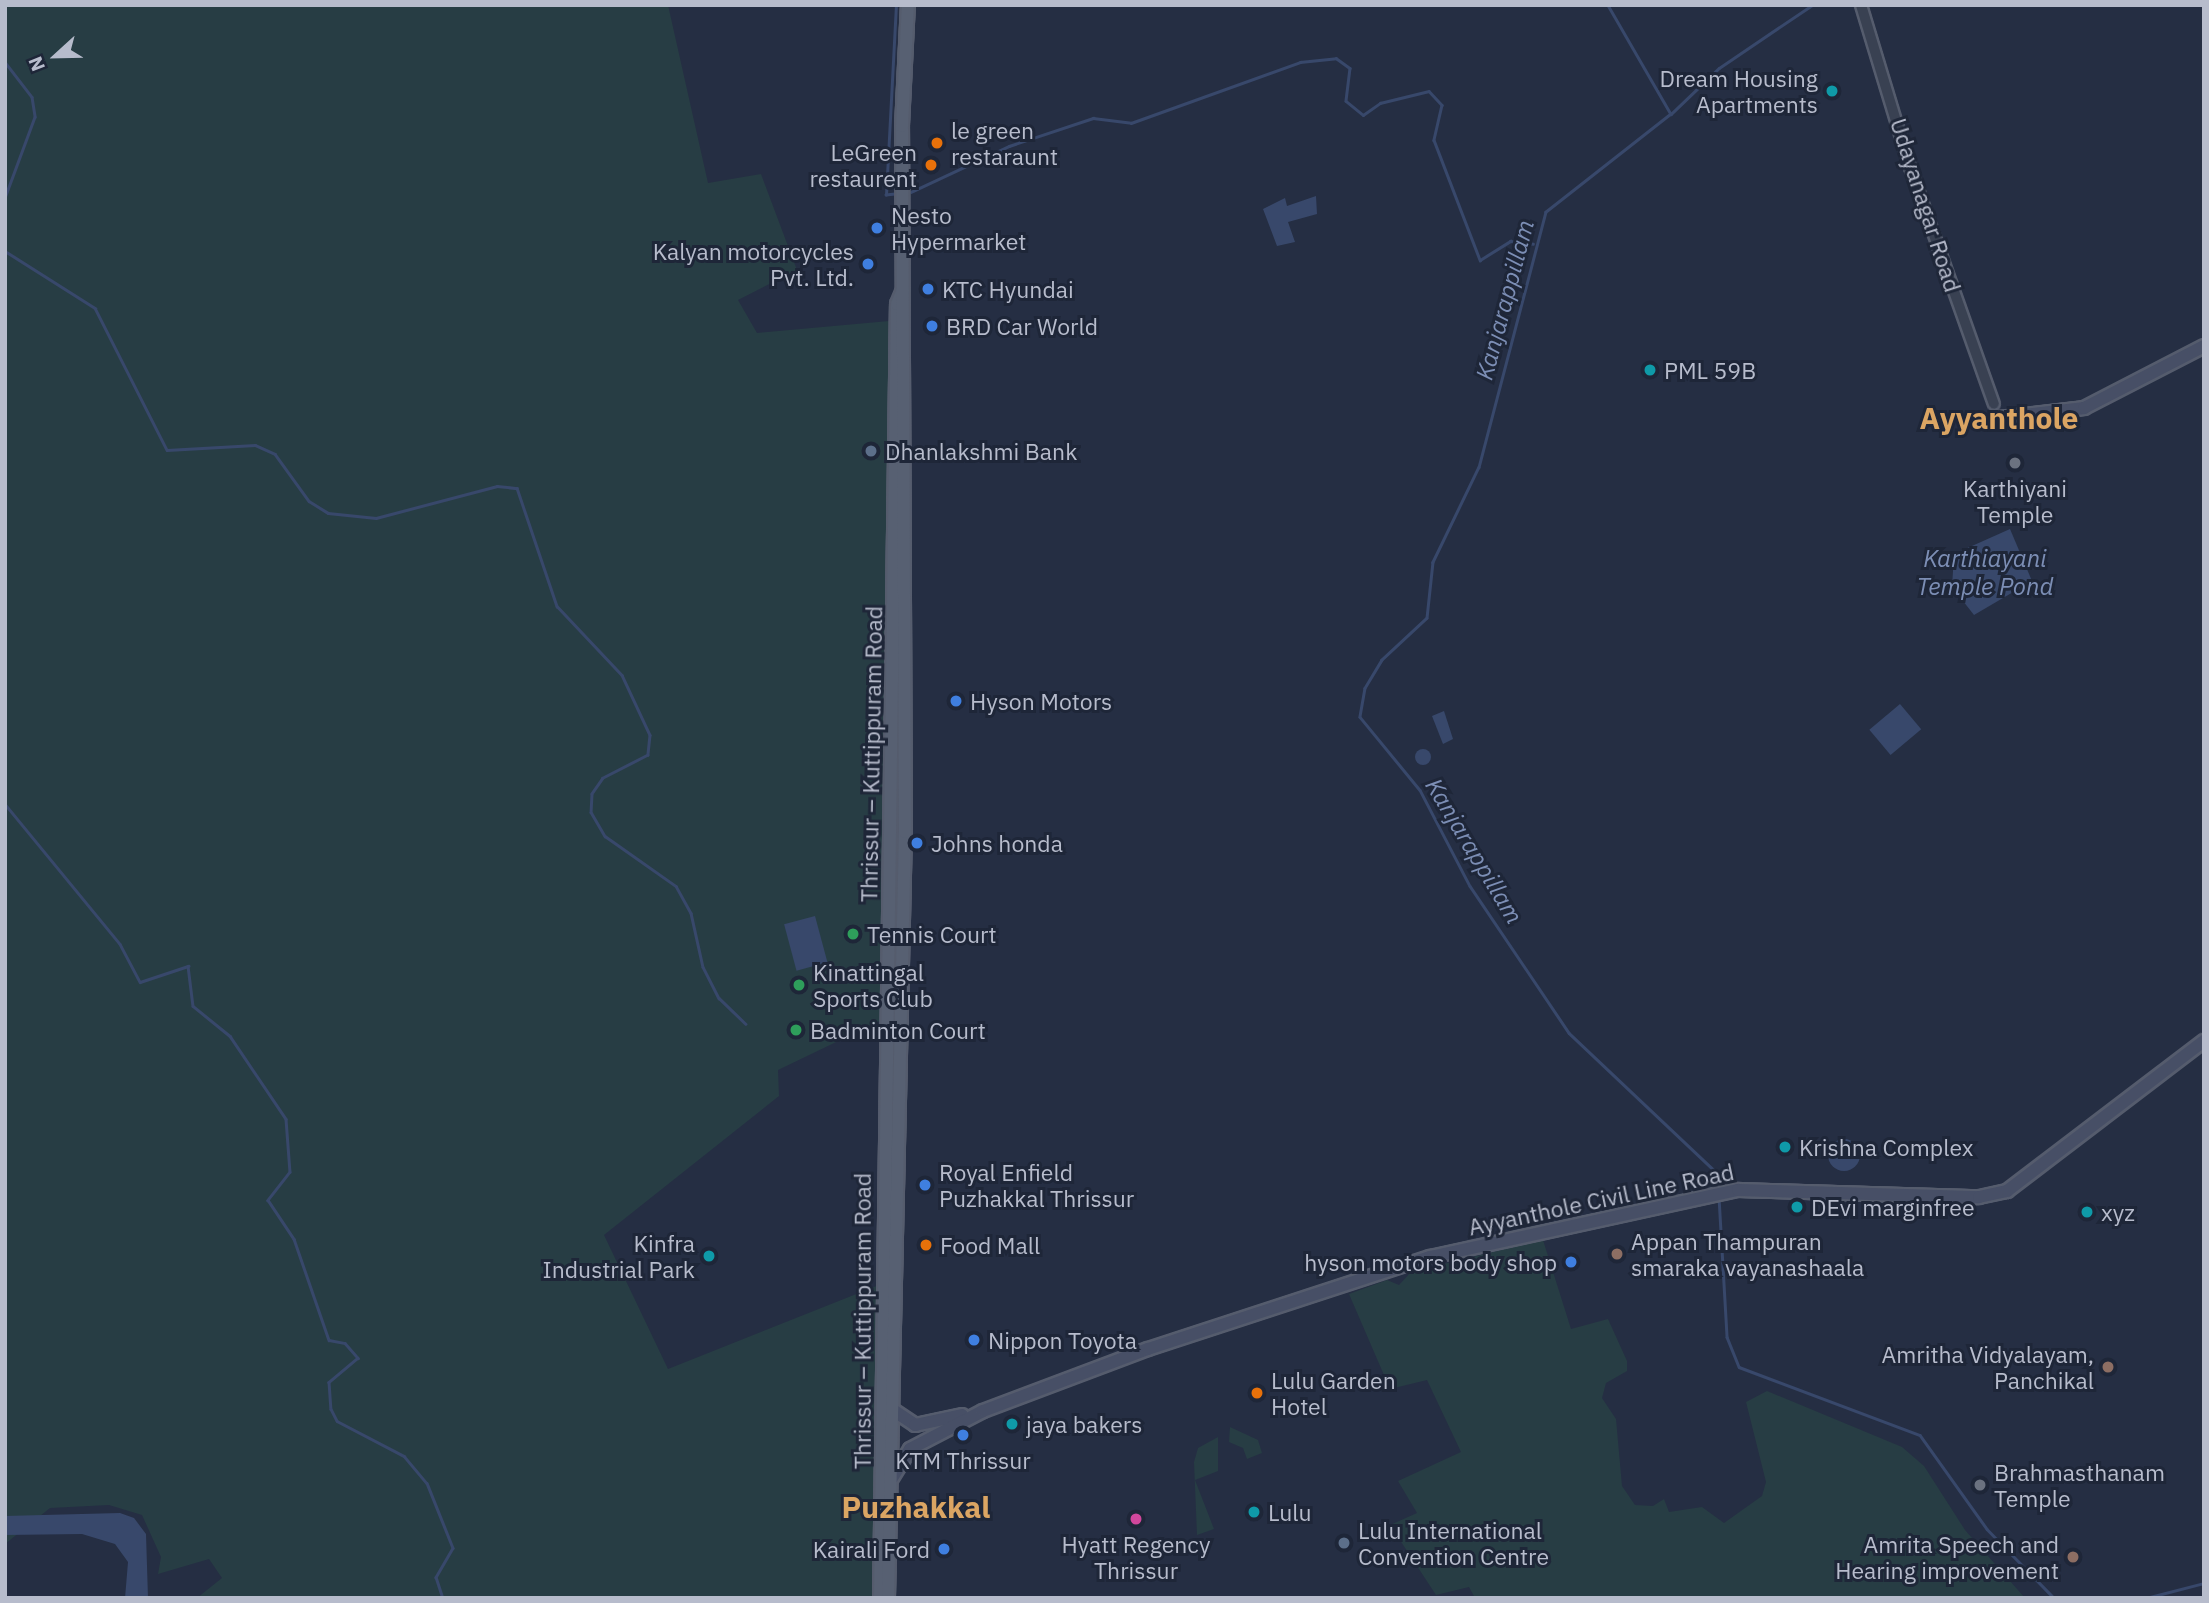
<!DOCTYPE html>
<meta charset="utf-8">
<style>
body{margin:0}
#map{position:relative;width:2209px;height:1603px;overflow:hidden;background:#252e43;font-family:"IBM Plex Sans",sans-serif}
div>[style]{position:absolute}
.green>*{inset:0;background:#273d44}
.water>*{inset:0;background:#38486b;transform-origin:0 0}
.round{border-radius:50%}
.stream>*{height:2.5px;margin:-1.25px;padding:0 1.25px;transform-origin:1.25px;border-radius:1.25px;background:#38486b}
.roads{filter:drop-shadow(2px 0 #555c6d) drop-shadow(-2px 0 #555c6d) drop-shadow(0 2px #555c6d) drop-shadow(0 -2px #555c6d)}
.tertiary>*{height:10px;margin:-5px;padding:0 5px;transform-origin:5px;border-radius:5px;background:#394152}
.secondary>*{height:12px;margin:-6px;padding:0 6px;transform-origin:6px;border-radius:6px;background:#474f66}
.primary>*{height:12px;margin:-6px;padding:0 6px;transform-origin:6px;border-radius:6px;background:#576072}
.dots>*{width:19px;height:19px;translate:-50% -50%;box-sizing:border-box;border:4px solid #1e2638;border-radius:50%}
span{translate:-50% -50%;white-space:nowrap;text-align:center;line-height:1.15;-webkit-text-stroke:6px #1e2638;paint-order:stroke}
.poi-label{font-size:23px;color:#b7bccc}
.right{translate:-100% -50%;text-align:right}
.left{translate:0 -50%;text-align:left}
.street-label{font-size:23px;color:#b7bccc}
.water-label{font-size:24px;color:#7c8eb5;font-style:italic}
.district-label{font-size:30px;color:#dba563;font-weight:700}
.frame{position:absolute;inset:0;border:7px solid #b7bccc;pointer-events:none}
.north{position:absolute;left:21px;top:21px;width:70px;height:70px;-webkit-text-stroke:5px #1e2638;paint-order:stroke;rotate:248deg;font-size:19px;font-weight:700;line-height:28px;text-align:center;color:#b7bccc}
.north::after{content:'';display:block;margin:auto;width:24px;height:32px;background:#b7bccc;clip-path:polygon(50% 0,100% 100%,50% 72%,0 100%)}
</style>
<div id="map">
<div class="green">
<div style="clip-path:polygon(5px 5px,668px 5px,708px 183px,761px 174px,797px 270px,738px 300px,757px 333px,889px 321px,882px 1020px,778px 1070px,779px 1096px,604px 1235px,668px 1369px,879px 1285px,874px 1598px,197px 1598px,222px 1578px,209px 1559px,158px 1574px,161px 1557px,142px 1515px,109px 1505px,50px 1508px,5px 1544px)"></div>
<div style="clip-path:polygon(1543px 1240px,1571px 1329px,1608px 1319px,1627px 1361px,1627px 1371px,1606px 1383px,1602px 1398px,1616px 1419px,1622px 1486px,1635px 1505px,1653px 1506px,1664px 1499px,1669px 1512px,1702px 1507px,1724px 1523px,1762px 1496px,1766px 1482px,1746px 1402px,1767px 1391px,1902px 1447px,1924px 1466px,1965px 1530px,2025px 1598px,1475px 1598px,1469px 1587px,1436px 1595px,1390px 1525px,1417px 1513px,1398px 1481px,1461px 1452px,1427px 1380px,1390px 1389px,1349px 1294px,1387px 1280px,1399px 1285px,1411px 1272px)"></div>
<div style="clip-path:polygon(1230px 1427px,1258px 1440px,1262px 1453px,1247px 1459px,1243px 1448px,1229px 1442px)"></div>
<div style="clip-path:polygon(1218px 1437px,1218px 1471px,1195px 1480px,1214px 1529px,1197px 1535px,1194px 1462px,1198px 1448px)"></div>
</div>
<div class="water">
<div style="clip-path:polygon(1316px 196px,1317px 214px,1288px 222px,1295px 242px,1277px 246px,1263px 209px,1285px 198px,1287px 206px)"></div>
<div style="clip-path:polygon(2010px 529px,2032px 581px,1974px 615px,1952px 587px,1954px 554px)"></div>
<div style="left:1900px;top:704px;width:33px;height:40px;rotate:50deg"></div>
<div style="clip-path:polygon(1444px 711px,1453px 739px,1443px 744px,1432px 716px)"></div>
<div class="round" style="left:1415px;top:749px;width:16px;height:16px"></div>
<div style="left:815px;top:916px;width:48px;height:32px;rotate:75deg"></div>
<div class="round" style="left:1828px;top:1139px;width:32px;height:32px"></div>
<div style="clip-path:polygon(120px 1513px,134px 1518px,146px 1534px,148px 1598px,125px 1598px,128px 1562px,115px 1544px,82px 1534px,5px 1535px,5px 1516px)"></div>
</div>
<div class="stream">
<div style="left:1608px;top:5px;width:126px;rotate:60deg"></div>
<div style="left:1671px;top:114px;width:159px;rotate:141.9deg"></div>
<div style="left:1546px;top:212px;width:264px;rotate:104.7deg"></div>
<div style="left:1479px;top:467px;width:106px;rotate:115.8deg"></div>
<div style="left:1433px;top:562px;width:56px;rotate:96.1deg"></div>
<div style="left:1427px;top:618px;width:62px;rotate:137deg"></div>
<div style="left:1382px;top:660px;width:33px;rotate:121deg"></div>
<div style="left:1365px;top:688px;width:29px;rotate:100deg"></div>
<div style="left:1360px;top:717px;width:94px;rotate:50.6deg"></div>
<div style="left:1420px;top:790px;width:108px;rotate:62.5deg"></div>
<div style="left:1470px;top:886px;width:177px;rotate:56deg"></div>
<div style="left:1569px;top:1033px;width:201px;rotate:43.4deg"></div>
<div style="left:1715px;top:1171px;width:20px;rotate:81deg"></div>
<div style="left:5px;top:62px;width:44px;rotate:52.4deg"></div>
<div style="left:32px;top:97px;width:20px;rotate:81deg"></div>
<div style="left:35px;top:117px;width:86px;rotate:110.3deg"></div>
<div style="left:1671px;top:114px;width:66px;rotate:-43.8deg"></div>
<div style="left:1719px;top:68px;width:112px;rotate:-34.1deg"></div>
<div style="left:911px;top:192px;width:108px;rotate:-25.1deg"></div>
<div style="left:1009px;top:146px;width:89px;rotate:-18.4deg"></div>
<div style="left:1093px;top:118px;width:38px;rotate:7deg"></div>
<div style="left:1131px;top:123px;width:180px;rotate:-19.8deg"></div>
<div style="left:1300px;top:62px;width:36px;rotate:-6deg"></div>
<div style="left:1336px;top:58px;width:17px;rotate:36deg"></div>
<div style="left:1350px;top:68px;width:33px;rotate:97deg"></div>
<div style="left:1346px;top:101px;width:22px;rotate:39deg"></div>
<div style="left:1363px;top:115px;width:21px;rotate:-35deg"></div>
<div style="left:1380px;top:103px;width:50px;rotate:-13.8deg"></div>
<div style="left:1429px;top:91px;width:19px;rotate:47deg"></div>
<div style="left:1442px;top:105px;width:36px;rotate:103deg"></div>
<div style="left:1434px;top:140px;width:129px;rotate:69deg"></div>
<div style="left:1480px;top:260px;width:36px;rotate:-32deg"></div>
<div style="left:1510px;top:241px;width:23px;rotate:7deg"></div>
<div style="left:895px;top:194px;width:9px;rotate:174deg"></div>
<div style="left:886px;top:195px;width:190px;rotate:-87deg"></div>
<div style="left:5px;top:251px;width:107px;rotate:32.3deg"></div>
<div style="left:95px;top:308px;width:159px;rotate:63.1deg"></div>
<div style="left:167px;top:450px;width:88px;rotate:-3.3deg"></div>
<div style="left:255px;top:445px;width:22px;rotate:24deg"></div>
<div style="left:275px;top:454px;width:58px;rotate:54.1deg"></div>
<div style="left:309px;top:501px;width:22px;rotate:32deg"></div>
<div style="left:328px;top:513px;width:48px;rotate:5.9deg"></div>
<div style="left:376px;top:518px;width:125px;rotate:-14.8deg"></div>
<div style="left:497px;top:486px;width:20px;rotate:6deg"></div>
<div style="left:517px;top:488px;width:125px;rotate:71.3deg"></div>
<div style="left:557px;top:606px;width:95px;rotate:46.7deg"></div>
<div style="left:622px;top:675px;width:66px;rotate:65deg"></div>
<div style="left:650px;top:735px;width:20px;rotate:96deg"></div>
<div style="left:648px;top:755px;width:51px;rotate:152.9deg"></div>
<div style="left:603px;top:778px;width:19px;rotate:125deg"></div>
<div style="left:592px;top:794px;width:18px;rotate:93deg"></div>
<div style="left:591px;top:812px;width:28px;rotate:60deg"></div>
<div style="left:605px;top:836px;width:87px;rotate:35.2deg"></div>
<div style="left:676px;top:886px;width:31px;rotate:61deg"></div>
<div style="left:691px;top:913px;width:55px;rotate:77.5deg"></div>
<div style="left:703px;top:967px;width:35px;rotate:63deg"></div>
<div style="left:719px;top:998px;width:37px;rotate:44deg"></div>
<div style="left:5px;top:804px;width:181px;rotate:50.6deg"></div>
<div style="left:120px;top:944px;width:43px;rotate:62.2deg"></div>
<div style="left:140px;top:982px;width:51px;rotate:-18.4deg"></div>
<div style="left:188px;top:966px;width:40px;rotate:82.9deg"></div>
<div style="left:193px;top:1006px;width:48px;rotate:39deg"></div>
<div style="left:230px;top:1036px;width:100px;rotate:56deg"></div>
<div style="left:286px;top:1119px;width:53px;rotate:85.7deg"></div>
<div style="left:290px;top:1172px;width:36px;rotate:128deg"></div>
<div style="left:268px;top:1200px;width:47px;rotate:56.3deg"></div>
<div style="left:294px;top:1239px;width:107px;rotate:70.9deg"></div>
<div style="left:329px;top:1340px;width:16px;rotate:11deg"></div>
<div style="left:345px;top:1343px;width:20px;rotate:49deg"></div>
<div style="left:358px;top:1358px;width:38px;rotate:140deg"></div>
<div style="left:329px;top:1382px;width:27px;rotate:86deg"></div>
<div style="left:331px;top:1409px;width:13px;rotate:63deg"></div>
<div style="left:337px;top:1421px;width:76px;rotate:27.6deg"></div>
<div style="left:404px;top:1456px;width:35px;rotate:50deg"></div>
<div style="left:427px;top:1483px;width:70px;rotate:68.2deg"></div>
<div style="left:453px;top:1548px;width:34px;rotate:120deg"></div>
<div style="left:436px;top:1577px;width:22px;rotate:72deg"></div>
<div style="left:1719px;top:1197px;width:140px;rotate:86.7deg"></div>
<div style="left:1727px;top:1337px;width:32px;rotate:68deg"></div>
<div style="left:1739px;top:1367px;width:193px;rotate:20.6deg"></div>
<div style="left:1920px;top:1435px;width:115px;rotate:54.5deg"></div>
<div style="left:1987px;top:1529px;width:96px;rotate:45.8deg"></div>
<div style="left:2146px;top:1598px;width:60px;rotate:-14.5deg"></div>
</div>
<div class="roads">
<div class="tertiary">
<div style="left:1861px;top:5px;width:169px;rotate:73.2deg"></div>
<div style="left:1910px;top:167px;width:251px;rotate:70.5deg"></div>
</div>
<div class="secondary">
<div style="left:1999px;top:418px;width:86px;rotate:-6.7deg"></div>
<div style="left:2084px;top:408px;width:135px;rotate:-27.3deg"></div>
<div style="left:893px;top:1410px;width:27px;rotate:34deg"></div>
<div style="left:915px;top:1425px;width:48px;rotate:-12deg"></div>
<div style="left:892px;top:1478px;width:34px;rotate:-58deg"></div>
<div style="left:910px;top:1449px;width:82px;rotate:-27.5deg"></div>
<div style="left:983px;top:1411px;width:176px;rotate:-20.6deg"></div>
<div style="left:1148px;top:1349px;width:297px;rotate:-18.1deg"></div>
<div style="left:1430px;top:1257px;width:315px;rotate:-12.3deg"></div>
<div style="left:1738px;top:1190px;width:241px;rotate:1.7deg"></div>
<div style="left:1979px;top:1197px;width:29px;rotate:-12deg"></div>
<div style="left:2007px;top:1191px;width:248px;rotate:-37.3deg"></div>
</div>
<div class="primary">
<div style="left:880px;top:1598px;width:1294px;rotate:-89.25deg"></div>
<div style="left:897px;top:304px;width:15px;rotate:-67deg"></div>
<div style="left:888px;top:1598px;width:766px;rotate:-88.73deg"></div>
<div style="left:905px;top:832px;width:706px;rotate:-90.24deg"></div>
<div style="left:902px;top:126px;width:121px;rotate:-87.2deg"></div>
</div>
</div>
<div class="dots">
<div style="left:1832px;top:91px;background:#0f9aa8"></div>
<div style="left:937px;top:143px;background:#e8710a"></div>
<div style="left:931px;top:165px;background:#e8710a"></div>
<div style="left:877px;top:228px;background:#3f7fe0"></div>
<div style="left:868px;top:264px;background:#3f7fe0"></div>
<div style="left:928px;top:289px;background:#3f7fe0"></div>
<div style="left:932px;top:326px;background:#3f7fe0"></div>
<div style="left:1650px;top:370px;background:#0f9aa8"></div>
<div style="left:871px;top:451px;background:#5c6f8a"></div>
<div style="left:2015px;top:463px;background:#6b7280"></div>
<div style="left:956px;top:701px;background:#3f7fe0"></div>
<div style="left:917px;top:843px;background:#3f7fe0"></div>
<div style="left:853px;top:934px;background:#2e9e5b"></div>
<div style="left:799px;top:985px;background:#2e9e5b"></div>
<div style="left:796px;top:1030px;background:#2e9e5b"></div>
<div style="left:1785px;top:1147px;background:#0f9aa8"></div>
<div style="left:925px;top:1185px;background:#3f7fe0"></div>
<div style="left:1797px;top:1207px;background:#0f9aa8"></div>
<div style="left:2087px;top:1212px;background:#0f9aa8"></div>
<div style="left:926px;top:1245px;background:#e8710a"></div>
<div style="left:1617px;top:1254px;background:#8d6e63"></div>
<div style="left:709px;top:1256px;background:#0f9aa8"></div>
<div style="left:1571px;top:1262px;background:#3f7fe0"></div>
<div style="left:974px;top:1340px;background:#3f7fe0"></div>
<div style="left:2108px;top:1367px;background:#8d6e63"></div>
<div style="left:1257px;top:1393px;background:#e8710a"></div>
<div style="left:1012px;top:1424px;background:#0f9aa8"></div>
<div style="left:963px;top:1435px;background:#3f7fe0"></div>
<div style="left:1980px;top:1485px;background:#6b7280"></div>
<div style="left:1254px;top:1512px;background:#0f9aa8"></div>
<div style="left:1136px;top:1519px;background:#d1479c"></div>
<div style="left:1344px;top:1543px;background:#5c6f8a"></div>
<div style="left:944px;top:1549px;background:#3f7fe0"></div>
<div style="left:2073px;top:1557px;background:#8d6e63"></div>
</div>
<div class="poi-label">
<span class="right" style="left:1818px;top:91px">Dream Housing<br>Apartments</span>
<span class="left" style="left:951px;top:143px">le green<br>restaraunt</span>
<span class="right" style="left:917px;top:165px">LeGreen<br>restaurent</span>
<span class="left" style="left:891px;top:228px">Nesto<br>Hypermarket</span>
<span class="right" style="left:854px;top:264px">Kalyan motorcycles<br>Pvt. Ltd.</span>
<span class="left" style="left:942px;top:289px">KTC Hyundai</span>
<span class="left" style="left:946px;top:326px">BRD Car World</span>
<span class="left" style="left:1664px;top:370px">PML 59B</span>
<span class="left" style="left:885px;top:451px">Dhanlakshmi Bank</span>
<span style="left:2015px;top:501px">Karthiyani<br>Temple</span>
<span class="left" style="left:970px;top:701px">Hyson Motors</span>
<span class="left" style="left:931px;top:843px">Johns honda</span>
<span class="left" style="left:867px;top:934px">Tennis Court</span>
<span class="left" style="left:813px;top:985px">Kinattingal<br>Sports Club</span>
<span class="left" style="left:810px;top:1030px">Badminton Court</span>
<span class="left" style="left:1799px;top:1147px">Krishna Complex</span>
<span class="left" style="left:939px;top:1185px">Royal Enfield<br>Puzhakkal Thrissur</span>
<span class="left" style="left:1811px;top:1207px">DEvi marginfree</span>
<span class="left" style="left:2101px;top:1212px">xyz</span>
<span class="left" style="left:1631px;top:1254px">Appan Thampuran<br>smaraka vayanashaala</span>
<span class="right" style="left:695px;top:1256px">Kinfra<br>Industrial Park</span>
<span class="left" style="left:940px;top:1245px">Food Mall</span>
<span class="right" style="left:1557px;top:1262px">hyson motors body shop</span>
<span class="left" style="left:988px;top:1340px">Nippon Toyota</span>
<span class="right" style="left:2094px;top:1367px">Amritha Vidyalayam,<br>Panchikal</span>
<span class="left" style="left:1271px;top:1393px">Lulu Garden<br>Hotel</span>
<span class="left" style="left:1026px;top:1424px">jaya bakers</span>
<span style="left:963px;top:1460px">KTM Thrissur</span>
<span class="left" style="left:1994px;top:1485px">Brahmasthanam<br>Temple</span>
<span class="left" style="left:1268px;top:1512px">Lulu</span>
<span class="left" style="left:1358px;top:1543px">Lulu International<br>Convention Centre</span>
<span style="left:1136px;top:1557px">Hyatt Regency<br>Thrissur</span>
<span class="right" style="left:2059px;top:1557px">Amrita Speech and<br>Hearing improvement</span>
<span class="right" style="left:930px;top:1549px">Kairali Ford</span>
</div>
<div class="street-label">
<span style="left:1926px;top:205px;rotate:72deg">Udayanagar Road</span>
<span style="left:871px;top:754px;rotate:-89deg">Thrissur – Kuttippuram Road</span>
<span style="left:1601px;top:1199px;rotate:-12deg">Ayyanthole Civil Line Road</span>
<span style="left:862px;top:1321px;rotate:-90deg">Thrissur – Kuttippuram Road</span>
</div>
<div class="water-label">
<span style="left:1505px;top:300px;rotate:-75deg">Kanjarappillam</span>
<span style="left:1985px;top:573px">Karthiayani<br>Temple Pond</span>
<span style="left:1474px;top:851px;rotate:59deg">Kanjarappillam</span>
</div>
<div class="district-label">
<span style="left:1999px;top:418px">Ayyanthole</span>
<span style="left:916px;top:1507px">Puzhakkal</span>
</div>
<div class="frame"></div>
<div class="north">N</div>
</div>
